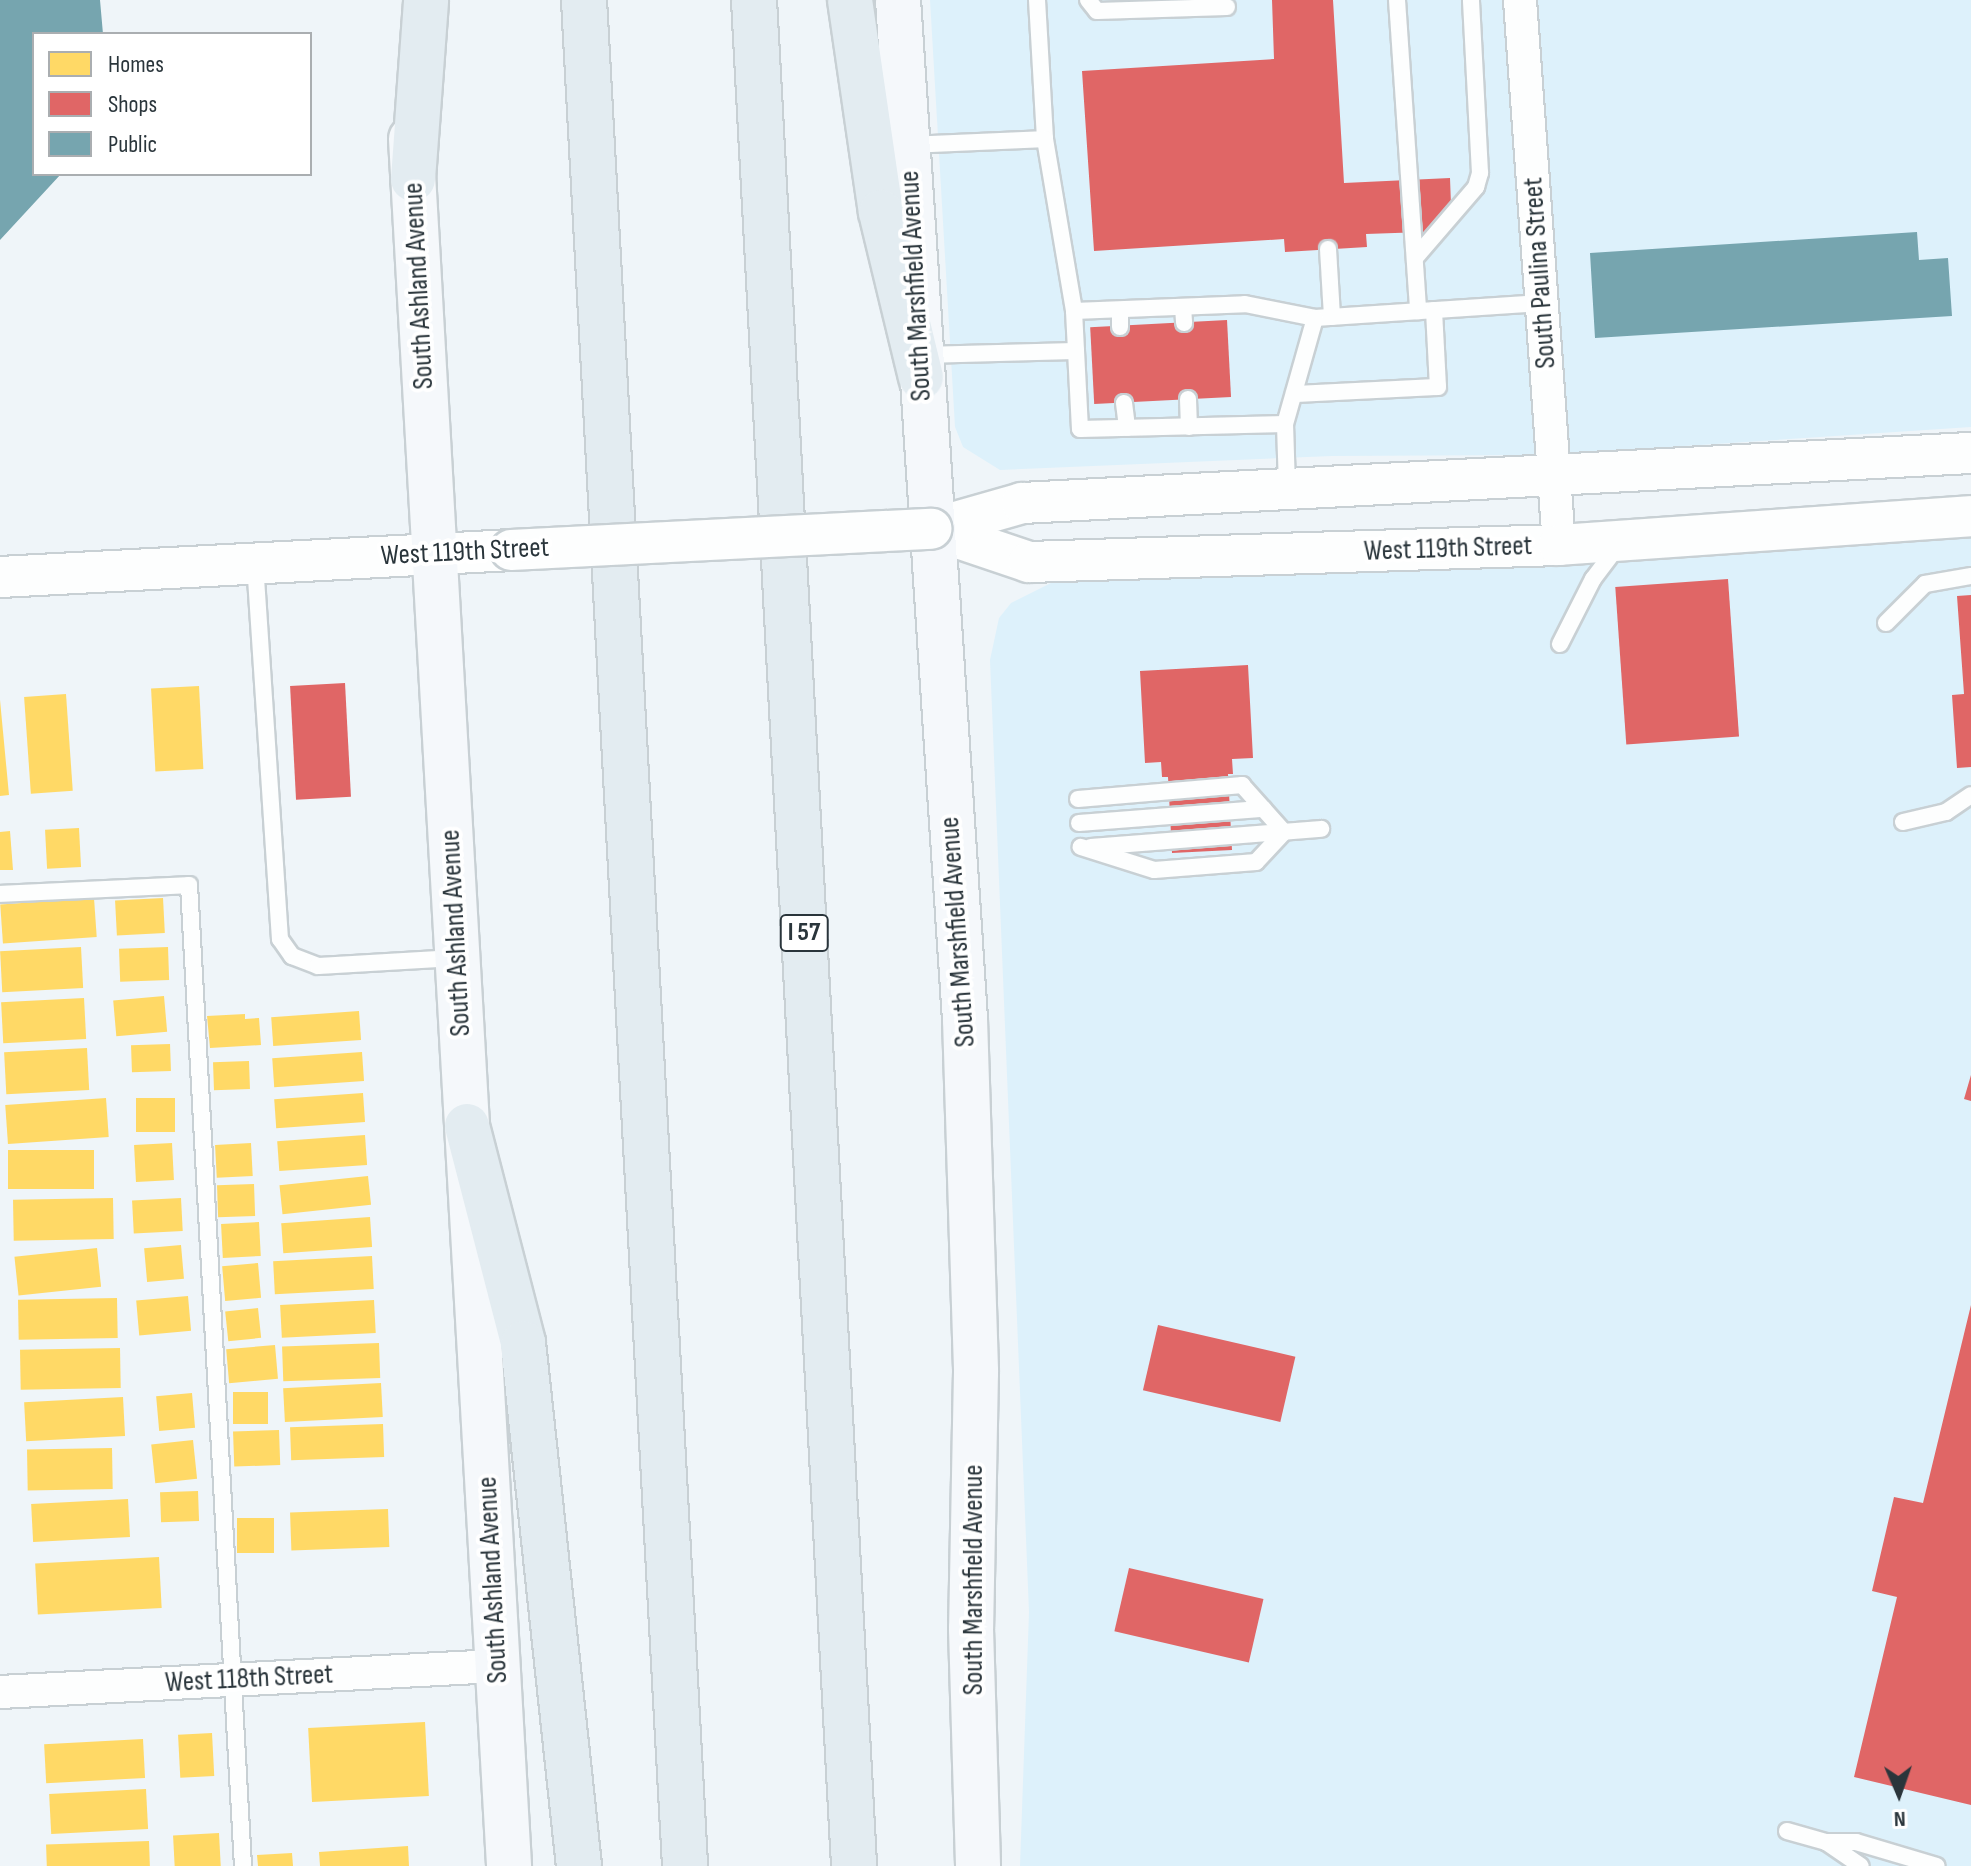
<!DOCTYPE html>
<style>
body{margin:0}
#map{position:relative;width:1971px;height:1866px;overflow:hidden;background:#eff5f9;font-family:"Sofia Sans Condensed",sans-serif}
div>[style]{position:absolute}
.built>*{inset:0;background:#ddf1fb}
.homes>*{inset:0;background:#ffd966;transform-origin:0 0}
.shops>*{inset:0;background:#e06666;transform-origin:0 0}
.public>*{inset:0;background:#76a5af}
.roads{filter:drop-shadow(2px 0 #c8d0d4) drop-shadow(-2px 0 #c8d0d4) drop-shadow(0 2px #c8d0d4) drop-shadow(0 -2px #c8d0d4)}
.service>*{height:16px;margin:-8px;padding:0 8px;transform-origin:8px;border-radius:8px;background:#fdfefe}
.minor>*{height:32px;margin:-16px;padding:0 16px;transform-origin:16px;border-radius:16px;background:#fdfefe}
.tertiary>*{height:40px;margin:-20px;padding:0 20px;transform-origin:20px;border-radius:20px;background:#fdfefe}
.secondary>*{height:44px;margin:-22px;padding:0 22px;transform-origin:22px;border-radius:22px;background:#f5f8fb}
.motorway>*{height:44px;margin:-22px;padding:0 22px;transform-origin:22px;border-radius:22px;background:#e3ecf1}
.bridges{filter:drop-shadow(2px 0 #c8d0d4) drop-shadow(-2px 0 #c8d0d4) drop-shadow(0 2px #c8d0d4) drop-shadow(0 -2px #c8d0d4)}
.tertiary-bridge>*{height:40px;margin:-20px;padding:0 20px;transform-origin:20px;border-radius:20px;background:#fdfefe}
span{translate:-50% -50%;white-space:nowrap;text-align:center;line-height:1.15;-webkit-text-stroke:8px #fff;paint-order:stroke}
.shield-label span{padding:2px 6px;background:#fff;border:2px solid;border-radius:6px;-webkit-text-stroke-width:0}
.shield-label{font-size:26px;color:#2a353b;font-weight:700}
.street-label{font-size:28px;color:#2a353b}
.legend{position:absolute;left:32px;top:32px;width:280px;height:144px;box-sizing:border-box;background:#fff;border:2px solid #aaaeb1;margin:0;padding:10px 14px;list-style:none;font-size:24px;color:#2a353b}
.legend li{display:flex;align-items:center;gap:16px;height:40px}
.legend b{width:40px;border:2px solid #aaaeb1}
.north{position:absolute;left:1859px;top:1754px;width:80px;height:80px;-webkit-text-stroke:6px #fff;paint-order:stroke;rotate:178deg;font-size:22px;font-weight:700;line-height:32px;text-align:center;color:#2a353b}
.north::after{content:'';display:block;margin:auto;width:28px;height:36px;background:#2a353b;clip-path:polygon(50% 0,100% 100%,50% 72%,0 100%)}
</style>
<div id="map">
<div class="built">
<div style="clip-path:polygon(930px 0,1971px 0,1971px 427px,1548px 455px,1332px 456px,1000px 470px,963px 447px,955px 427px)"></div>
<div style="clip-path:polygon(1971px 513px,1971px 1866px,1020px 1866px,1029px 1612px,990px 660px,999px 618px,1011px 603px,1057px 580px)"></div>
</div>
<div class="homes">
<div style="left:199px;top:686px;width:83px;height:48px;rotate:87deg"></div>
<div style="left:66px;top:694px;width:97px;height:42px;rotate:86deg"></div>
<div style="clip-path:polygon(0 700px,9px 795px,0 796px)"></div>
<div style="left:79px;top:828px;width:39px;height:34px;rotate:87deg"></div>
<div style="clip-path:polygon(10px 831px,13px 870px,0 870px,0 832px)"></div>
<div style="left:94px;top:898px;width:39px;height:94px;rotate:86deg"></div>
<div style="left:163px;top:898px;width:35px;height:48px;rotate:87deg"></div>
<div style="left:81px;top:947px;width:41px;height:81px;rotate:87deg"></div>
<div style="left:168px;top:947px;width:33px;height:49px;rotate:88deg"></div>
<div style="left:164px;top:996px;width:36px;height:51px;rotate:85deg"></div>
<div style="left:84px;top:998px;width:41px;height:83px;rotate:87deg"></div>
<div style="left:359px;top:1011px;width:29px;height:88px;rotate:86deg"></div>
<div style="clip-path:polygon(245px 1014px,245px 1019px,259px 1018px,261px 1045px,210px 1048px,207px 1016px)"></div>
<div style="left:170px;top:1044px;width:27px;height:39px;rotate:88deg"></div>
<div style="left:87px;top:1048px;width:42px;height:83px;rotate:87deg"></div>
<div style="left:362px;top:1052px;width:29px;height:90px;rotate:86deg"></div>
<div style="left:249px;top:1061px;width:28px;height:36px;rotate:88deg"></div>
<div style="left:363px;top:1093px;width:29px;height:89px;rotate:86deg"></div>
<div style="left:106px;top:1098px;width:39px;height:101px;rotate:86deg"></div>
<div style="left:175px;top:1098px;width:34px;height:39px;rotate:90deg"></div>
<div style="left:365px;top:1135px;width:30px;height:88px;rotate:86deg"></div>
<div style="left:172px;top:1143px;width:37px;height:38px;rotate:87deg"></div>
<div style="left:251px;top:1143px;width:33px;height:36px;rotate:87deg"></div>
<div style="left:94px;top:1150px;width:39px;height:86px;rotate:90deg"></div>
<div style="left:368px;top:1176px;width:29px;height:89px;rotate:84deg"></div>
<div style="left:254px;top:1184px;width:32px;height:37px;rotate:88deg"></div>
<div style="left:113px;top:1198px;width:41px;height:100px;rotate:89deg"></div>
<div style="left:181px;top:1198px;width:33px;height:49px;rotate:87deg"></div>
<div style="left:370px;top:1217px;width:30px;height:89px;rotate:86deg"></div>
<div style="left:259px;top:1222px;width:34px;height:38px;rotate:87deg"></div>
<div style="left:181px;top:1245px;width:34px;height:37px;rotate:85deg"></div>
<div style="left:97px;top:1248px;width:39px;height:83px;rotate:84deg"></div>
<div style="left:372px;top:1256px;width:33px;height:99px;rotate:87deg"></div>
<div style="left:258px;top:1263px;width:35px;height:36px;rotate:85deg"></div>
<div style="left:188px;top:1296px;width:35px;height:52px;rotate:85deg"></div>
<div style="left:117px;top:1298px;width:40px;height:99px;rotate:89deg"></div>
<div style="left:374px;top:1300px;width:33px;height:94px;rotate:87deg"></div>
<div style="left:258px;top:1308px;width:30px;height:33px;rotate:84deg"></div>
<div style="left:379px;top:1343px;width:35px;height:97px;rotate:88deg"></div>
<div style="left:275px;top:1345px;width:34px;height:49px;rotate:85deg"></div>
<div style="left:120px;top:1348px;width:40px;height:100px;rotate:89deg"></div>
<div style="left:381px;top:1383px;width:34px;height:98px;rotate:87deg"></div>
<div style="left:233px;top:1392px;width:35px;height:32px"></div>
<div style="left:192px;top:1393px;width:35px;height:36px;rotate:85deg"></div>
<div style="left:123px;top:1397px;width:39px;height:99px;rotate:87deg"></div>
<div style="left:383px;top:1424px;width:33px;height:93px;rotate:88deg"></div>
<div style="left:279px;top:1430px;width:35px;height:46px;rotate:88deg"></div>
<div style="left:193px;top:1440px;width:39px;height:42px;rotate:84deg"></div>
<div style="left:112px;top:1448px;width:41px;height:85px;rotate:89deg"></div>
<div style="left:198px;top:1491px;width:30px;height:38px;rotate:88deg"></div>
<div style="left:128px;top:1499px;width:38px;height:97px;rotate:87deg"></div>
<div style="left:388px;top:1509px;width:38px;height:98px;rotate:88deg"></div>
<div style="left:274px;top:1518px;width:35px;height:37px;rotate:90deg"></div>
<div style="left:159px;top:1557px;width:51px;height:124px;rotate:87deg"></div>
<div style="left:425px;top:1722px;width:74px;height:117px;rotate:87deg"></div>
<div style="left:212px;top:1733px;width:43px;height:34px;rotate:87deg"></div>
<div style="left:143px;top:1739px;width:39px;height:99px;rotate:87deg"></div>
<div style="left:146px;top:1789px;width:40px;height:97px;rotate:87deg"></div>
<div style="left:219px;top:1833px;width:33px;height:46px;rotate:87deg"></div>
<div style="left:149px;top:1841px;width:25px;height:103px;rotate:88deg"></div>
<div style="clip-path:polygon(408px 1846px,409px 1866px,320px 1866px,319px 1852px)"></div>
<div style="clip-path:polygon(292px 1853px,293px 1866px,258px 1866px,257px 1855px)"></div>
</div>
<div class="shops">
<div style="clip-path:polygon(1272px 0,1333px 0,1344px 183px,1450px 178px,1452px 231px,1366px 234px,1367px 247px,1285px 252px,1284px 239px,1094px 251px,1082px 71px,1274px 59px)"></div>
<div style="left:1227px;top:320px;width:77px;height:137px;rotate:87deg"></div>
<div style="left:1728px;top:579px;width:158px;height:113px;rotate:86deg"></div>
<div style="clip-path:polygon(1971px 595px,1971px 767px,1957px 768px,1952px 695px,1964px 694px,1957px 596px)"></div>
<div style="clip-path:polygon(1248px 665px,1253px 758px,1232px 759px,1233px 774px,1228px 774px,1232px 850px,1172px 853px,1168px 777px,1162px 777px,1161px 762px,1145px 763px,1140px 671px)"></div>
<div style="left:345px;top:683px;width:114px;height:55px;rotate:87deg"></div>
<div style="clip-path:polygon(1971px 1075px,1971px 1101px,1964px 1099px)"></div>
<div style="clip-path:polygon(1971px 1305px,1971px 1805px,1854px 1777px,1897px 1597px,1872px 1591px,1894px 1497px,1923px 1503px)"></div>
<div style="left:1158px;top:1325px;width:141px;height:67px;rotate:13deg"></div>
<div style="left:1129px;top:1568px;width:138px;height:65px;rotate:13deg"></div>
</div>
<div class="public">
<div style="clip-path:polygon(0 0,100px 0,103px 34px,34px 34px,34px 174px,61px 174px,0 240px)"></div>
<div style="clip-path:polygon(1917px 232px,1919px 260px,1948px 258px,1952px 316px,1595px 338px,1590px 253px)"></div>
</div>
<div class="roads">
<div class="service">
<div style="left:1037px;top:0;width:139px;rotate:86.7deg"></div>
<div style="left:1045px;top:139px;width:174px;rotate:80.4deg"></div>
<div style="left:1074px;top:311px;width:118px;rotate:87.1deg"></div>
<div style="left:1080px;top:429px;width:205px;rotate:-1.4deg"></div>
<div style="left:1285px;top:424px;width:65px;rotate:88.2deg"></div>
<div style="left:1088px;top:0;width:14px;rotate:51deg"></div>
<div style="left:1097px;top:11px;width:130px;rotate:-1.8deg"></div>
<div style="left:1397px;top:0;width:312px;rotate:86.1deg"></div>
<div style="left:910px;top:145px;width:135px;rotate:-2.5deg"></div>
<div style="left:1328px;top:249px;width:68px;rotate:86.6deg"></div>
<div style="left:1415px;top:258px;width:94px;rotate:-49.3deg"></div>
<div style="left:1476px;top:187px;width:15px;rotate:-74deg"></div>
<div style="left:1480px;top:173px;width:173px;rotate:-93deg"></div>
<div style="left:1183px;top:307px;width:16px;rotate:86deg"></div>
<div style="left:1120px;top:310px;width:17px;rotate:90deg"></div>
<div style="left:1074px;top:311px;width:171px;rotate:-2.3deg"></div>
<div style="left:1245px;top:304px;width:71px;rotate:11.3deg"></div>
<div style="left:1315px;top:318px;width:227px;rotate:-3.8deg"></div>
<div style="left:921px;top:355px;width:155px;rotate:-1.5deg"></div>
<div style="left:1294px;top:394px;width:144px;rotate:-2.8deg"></div>
<div style="left:1438px;top:387px;width:77px;rotate:-93deg"></div>
<div style="left:1188px;top:399px;width:28px;rotate:88deg"></div>
<div style="left:1124px;top:403px;width:25px;rotate:83deg"></div>
<div style="left:1285px;top:424px;width:110px;rotate:-74.2deg"></div>
<div style="left:255px;top:563px;width:377px;rotate:86.2deg"></div>
<div style="left:280px;top:939px;width:21px;rotate:55deg"></div>
<div style="left:292px;top:956px;width:28px;rotate:21deg"></div>
<div style="left:318px;top:966px;width:138px;rotate:-3.3deg"></div>
<div style="left:1886px;top:623px;width:55px;rotate:-45deg"></div>
<div style="left:1925px;top:584px;width:47px;rotate:-9.9deg"></div>
<div style="left:1560px;top:644px;width:73px;rotate:-63.1deg"></div>
<div style="left:1593px;top:579px;width:41px;rotate:-52.9deg"></div>
<div style="left:1078px;top:799px;width:165px;rotate:-4.9deg"></div>
<div style="left:1242px;top:785px;width:63px;rotate:48.2deg"></div>
<div style="left:1284px;top:832px;width:41px;rotate:133deg"></div>
<div style="left:1256px;top:862px;width:102px;rotate:175.5deg"></div>
<div style="left:1154px;top:870px;width:77px;rotate:-162.5deg"></div>
<div style="left:1903px;top:822px;width:44px;rotate:-13.1deg"></div>
<div style="left:1946px;top:812px;width:30px;rotate:-34deg"></div>
<div style="left:1079px;top:823px;width:185px;rotate:-4.4deg"></div>
<div style="left:1091px;top:847px;width:231px;rotate:-4.5deg"></div>
<div style="left:0;top:894px;width:189px;rotate:-2.7deg"></div>
<div style="left:189px;top:885px;width:982px;rotate:86.85deg"></div>
<div style="left:1787px;top:1831px;width:41px;rotate:15.8deg"></div>
<div style="left:1826px;top:1842px;width:42px;rotate:34.4deg"></div>
<div style="left:1826px;top:1842px;width:30px"></div>
<div style="left:1856px;top:1842px;width:84px;rotate:16.5deg"></div>
</div>
<div class="minor">
<div style="left:1520px;top:0;width:546px;rotate:85.91deg"></div>
<div style="left:0;top:1692px;width:498px;rotate:-3deg"></div>
</div>
<div class="tertiary">
<div style="left:931px;top:529px;width:103px;rotate:18.6deg"></div>
<div style="left:1029px;top:562px;width:530px;rotate:-1.84deg"></div>
<div style="left:1559px;top:545px;width:413px;rotate:-4deg"></div>
<div style="left:931px;top:529px;width:95px;rotate:-15.9deg"></div>
<div style="left:1022px;top:503px;width:950px;rotate:-3.02deg"></div>
<div style="left:0;top:577px;width:512px;rotate:-3.02deg"></div>
</div>
<div class="secondary">
<div style="left:898px;top:0;width:1021px;rotate:86.24deg"></div>
<div style="left:965px;top:1019px;width:353px;rotate:88.2deg"></div>
<div style="left:976px;top:1372px;width:257px;rotate:91.1deg"></div>
<div style="left:971px;top:1629px;width:237px;rotate:88.3deg"></div>
<div style="left:411px;top:139px;width:1730px;rotate:86.75deg"></div>
</div>
<div class="motorway">
<div style="left:584px;top:0;width:1869px;rotate:86.9deg"></div>
<div style="left:754px;top:0;width:1869px;rotate:86.93deg"></div>
<div style="left:850px;top:0;width:214px;rotate:81.7deg"></div>
<div style="left:881px;top:212px;width:170px;rotate:76.4deg"></div>
<div style="left:413px;top:179px;width:179px;rotate:-85.8deg"></div>
<div style="left:467px;top:1126px;width:224px;rotate:75.5deg"></div>
<div style="left:523px;top:1343px;width:526px;rotate:83.89deg"></div>
</div>
</div>
<div class="bridges">
<div class="tertiary-bridge">
<div style="left:511px;top:550px;width:421px;rotate:-2.9deg"></div>
</div>
</div>
<div class="shield-label">
<span style="left:804px;top:933px">I 57</span>
</div>
<div class="street-label">
<span style="left:1540px;top:273px;rotate:-94deg">South Paulina Street</span>
<span style="left:419px;top:286px;rotate:-93deg">South Ashland Avenue</span>
<span style="left:916px;top:286px;rotate:-93deg">South Marshfield Avenue</span>
<span style="left:1448px;top:549px;rotate:-2deg">West 119th Street</span>
<span style="left:465px;top:552px;rotate:-3deg">West 119th Street</span>
<span style="left:958px;top:932px;rotate:-94deg">South Marshfield Avenue</span>
<span style="left:456px;top:933px;rotate:-93deg">South Ashland Avenue</span>
<span style="left:493px;top:1580px;rotate:-93deg">South Ashland Avenue</span>
<span style="left:974px;top:1580px;rotate:-90deg">South Marshfield Avenue</span>
<span style="left:249px;top:1679px;rotate:-3deg">West 118th Street</span>
</div>
<ul class="legend">
<li><b style="height:22px;background:#ffd966"></b>Homes</li>
<li><b style="height:22px;background:#e06666"></b>Shops</li>
<li><b style="height:22px;background:#76a5af"></b>Public</li>
</ul>
<div class="north">N</div>
</div>
